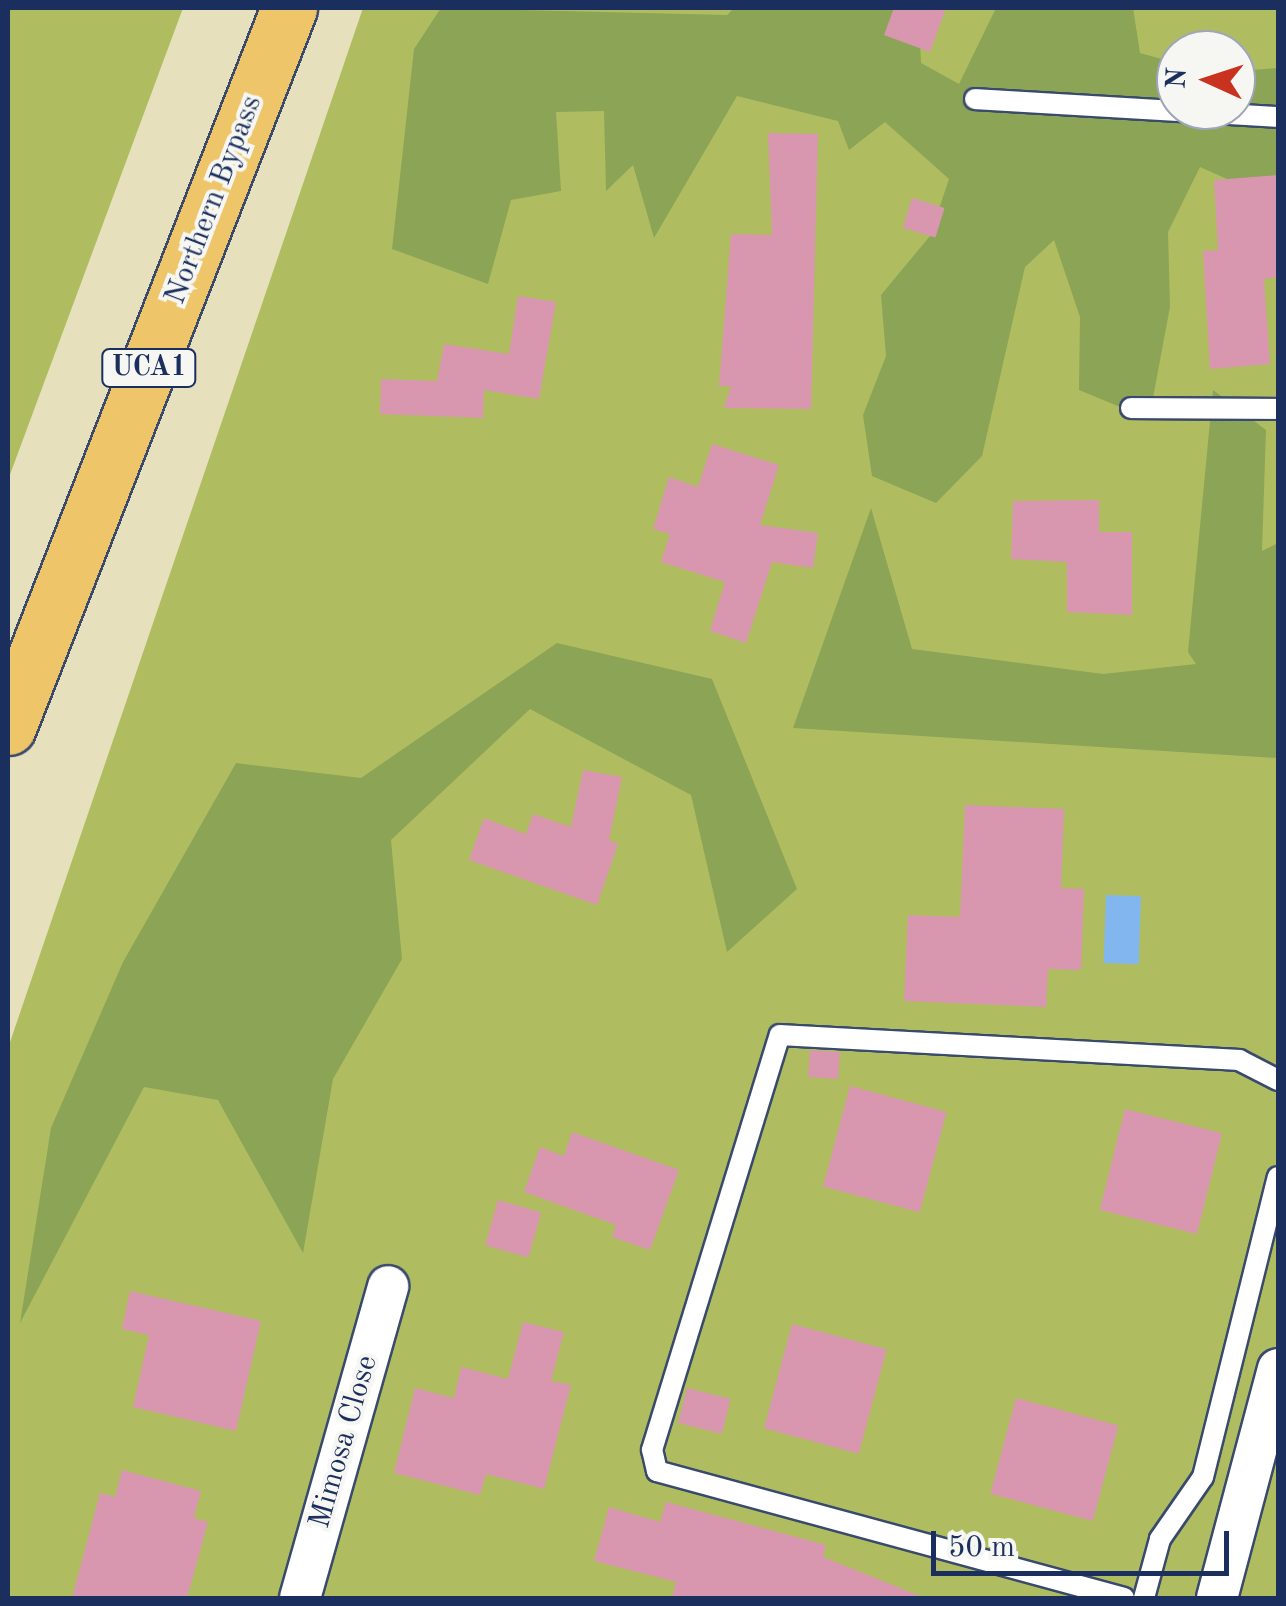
<!DOCTYPE html>
<style>
body{margin:0}
#map{position:relative;width:1286px;height:1606px;overflow:hidden;background:#e6e0bc;font-family:"Old Standard TT",serif}
div>[style]{position:absolute}
.green>*{inset:0;background:#afbd60}
.forest>*{inset:0;background:#8ba456}
.water>*{inset:0;background:#81b6ef;transform-origin:0 0}
.building>*{inset:0;background:#d996af;transform-origin:0 0}
.roads{filter:drop-shadow(2px 0 #394a6c) drop-shadow(-2px 0 #394a6c) drop-shadow(0 2px #394a6c) drop-shadow(0 -2px #394a6c)}
.lane>*{height:20px;margin:-10px;padding:0 10px;transform-origin:10px;border-radius:10px;background:#fff}
.street>*{height:40px;margin:-20px;padding:0 20px;transform-origin:20px;border-radius:20px;background:#fff}
.primary>*{height:55px;margin:-27.5px;padding:0 27.5px;transform-origin:27.5px;border-radius:27.5px;background:#eec569}
span{translate:-50% -50%;white-space:nowrap;text-align:center;line-height:1.15;-webkit-text-stroke:8px #f6f6f2;paint-order:stroke}
.shield-label span{padding:2px 8px;background:#f6f6f2;border:2px solid;border-radius:8px;-webkit-text-stroke-width:0}
.shield-label{font-size:28px;color:#1b2f5e;font-weight:700}
.street-label{font-size:30px;color:#1b2f5e}
.frame{position:absolute;inset:0;border:10px solid #1b2f5e;pointer-events:none}
.north{position:absolute;left:1156px;top:30px;width:100px;height:100px;box-sizing:border-box;background:#f6f6f2;border:2px solid #9ea6b7;border-radius:50%;rotate:273deg;font-size:28px;font-weight:700;line-height:40px;text-align:center;color:#1b2f5e}
.north::after{content:'';display:block;margin:auto;width:35px;height:45px;background:#c8321e;clip-path:polygon(50% 0,100% 100%,50% 72%,0 100%)}
.scale{position:absolute;left:931px;top:1531px;width:298px;height:45px;box-sizing:border-box;border:5px solid #1b2f5e;border-top:0;padding-left:12px;font-size:30px;line-height:35px;white-space:nowrap;color:#1b2f5e;-webkit-text-stroke:8px #f6f6f2;paint-order:stroke}
</style>
<div id="map">
<div class="green">
<div style="clip-path:polygon(8px 8px,183px 8px,8px 480px)"></div>
<div style="clip-path:polygon(evenodd,363px 8px,1278px 8px,1278px 1598px,8px 1598px,8px 1048px,363px 8px,1176px 50px,1236px 50px,1236px 110px,1176px 110px,1176px 50px)"></div>
</div>
<div class="forest">
<div style="clip-path:polygon(441px 8px,727px 15px,734px 8px,900px 8px,919px 18px,921px 63px,959px 84px,996px 8px,1133px 8px,1140px 53px,1176px 63px,1176px 110px,1236px 110px,1236px 71px,1278px 68px,1278px 228px,1263px 195px,1200px 167px,1168px 232px,1170px 307px,1149px 419px,1079px 390px,1080px 317px,1054px 240px,1025px 267px,982px 456px,936px 503px,872px 476px,863px 415px,886px 356px,881px 295px,930px 236px,949px 179px,885px 122px,849px 150px,838px 121px,737px 96px,654px 238px,633px 165px,606px 191px,604px 111px,556px 112px,561px 191px,511px 200px,488px 284px,392px 249px,414px 49px)"></div>
<div style="clip-path:polygon(1213px 390px,1266px 430px,1262px 551px,1278px 543px,1278px 758px,793px 728px,871px 508px,912px 649px,1103px 674px,1196px 664px,1188px 652px)"></div>
<div style="clip-path:polygon(557px 643px,712px 679px,797px 889px,727px 952px,691px 795px,530px 709px,391px 840px,402px 959px,333px 1079px,303px 1253px,218px 1100px,144px 1087px,20px 1323px,51px 1128px,123px 962px,236px 763px,361px 778px)"></div>
</div>
<div class="water">
<div style="left:1106px;top:895px;width:35px;height:68px;rotate:2deg"></div>
</div>
<div class="building">
<div style="clip-path:polygon(894px 8px,946px 8px,930px 52px,884px 35px)"></div>
<div style="clip-path:polygon(768px 133px,818px 134px,811px 409px,724px 408px,731px 386px,719px 386px,731px 234px,772px 235px)"></div>
<div style="clip-path:polygon(1278px 175px,1278px 277px,1264px 279px,1270px 364px,1210px 369px,1203px 251px,1218px 250px,1214px 180px)"></div>
<div style="left:912px;top:198px;width:34px;height:31px;rotate:17deg"></div>
<div style="clip-path:polygon(518px 296px,556px 302px,539px 399px,484px 390px,483px 418px,380px 414px,381px 379px,437px 381px,444px 344px,509px 354px)"></div>
<div style="clip-path:polygon(712px 444px,779px 465px,760px 525px,818px 533px,813px 568px,772px 562px,746px 643px,710px 631px,725px 582px,661px 562px,670px 534px,653px 529px,669px 477px,698px 487px)"></div>
<div style="clip-path:polygon(1099px 500px,1099px 532px,1132px 532px,1132px 615px,1067px 612px,1067px 562px,1011px 559px,1013px 501px)"></div>
<div style="clip-path:polygon(583px 770px,622px 777px,609px 840px,618px 844px,597px 905px,469px 860px,484px 818px,526px 834px,533px 814px,571px 827px)"></div>
<div style="clip-path:polygon(965px 805px,1064px 809px,1061px 888px,1084px 889px,1081px 970px,1048px 969px,1046px 1007px,904px 1001px,908px 915px,960px 917px)"></div>
<div style="left:810px;top:1050px;width:30px;height:27px;rotate:4deg"></div>
<div style="left:850px;top:1086px;width:100px;height:104px;rotate:15deg"></div>
<div style="left:1125px;top:1109px;width:100px;height:104px;rotate:14deg"></div>
<div style="clip-path:polygon(572px 1132px,679px 1170px,650px 1250px,612px 1237px,616px 1225px,524px 1192px,540px 1147px,564px 1156px)"></div>
<div style="left:498px;top:1200px;width:45px;height:47px;rotate:16deg"></div>
<div style="clip-path:polygon(130px 1291px,261px 1321px,236px 1431px,133px 1407px,149px 1335px,122px 1329px)"></div>
<div style="clip-path:polygon(523px 1322px,564px 1332px,551px 1381px,571px 1385px,544px 1489px,486px 1474px,480px 1495px,394px 1473px,415px 1388px,454px 1398px,461px 1367px,508px 1379px)"></div>
<div style="left:792px;top:1324px;width:98px;height:108px;rotate:15deg"></div>
<div style="left:687px;top:1388px;width:45px;height:36px;rotate:14deg"></div>
<div style="left:1016px;top:1398px;width:106px;height:99px;rotate:15deg"></div>
<div style="clip-path:polygon(122px 1470px,201px 1491px,194px 1518px,208px 1522px,187px 1598px,72px 1598px,100px 1493px,115px 1497px)"></div>
<div style="clip-path:polygon(666px 1502px,826px 1545px,823px 1557px,925px 1598px,672px 1598px,676px 1582px,594px 1561px,609px 1507px,660px 1522px)"></div>
</div>
<div class="roads">
<div class="lane">
<div style="left:975px;top:99px;width:304px;rotate:3.4deg"></div>
<div style="left:1131px;top:408px;width:147px;rotate:0.4deg"></div>
<div style="left:1124px;top:1598px;width:484px;rotate:-164.8deg"></div>
<div style="left:657px;top:1471px;width:22px;rotate:-103deg"></div>
<div style="left:652px;top:1450px;width:434px;rotate:-72.9deg"></div>
<div style="left:780px;top:1035px;width:460px;rotate:3.1deg"></div>
<div style="left:1239px;top:1060px;width:44px;rotate:27.1deg"></div>
<div style="left:1144px;top:1598px;width:61px;rotate:-74.8deg"></div>
<div style="left:1160px;top:1539px;width:75px;rotate:-55.3deg"></div>
<div style="left:1203px;top:1477px;width:309px;rotate:-76deg"></div>
</div>
<div class="street">
<div style="left:300px;top:1598px;width:324px;rotate:-74.2deg"></div>
<div style="left:1217px;top:1598px;width:237px;rotate:-75.1deg"></div>
</div>
<div class="primary">
<div style="left:8px;top:727px;width:772px;rotate:-68.65deg"></div>
</div>
</div>
<div class="shield-label">
<span style="left:149px;top:368px">UCA1</span>
</div>
<div class="street-label">
<span style="left:214px;top:200px;rotate:-69deg">Northern Bypass</span>
<span style="left:344px;top:1442px;rotate:-74deg">Mimosa Close</span>
</div>
<div class="frame"></div>
<div class="north">N</div>
<div class="scale">50 m</div>
</div>
